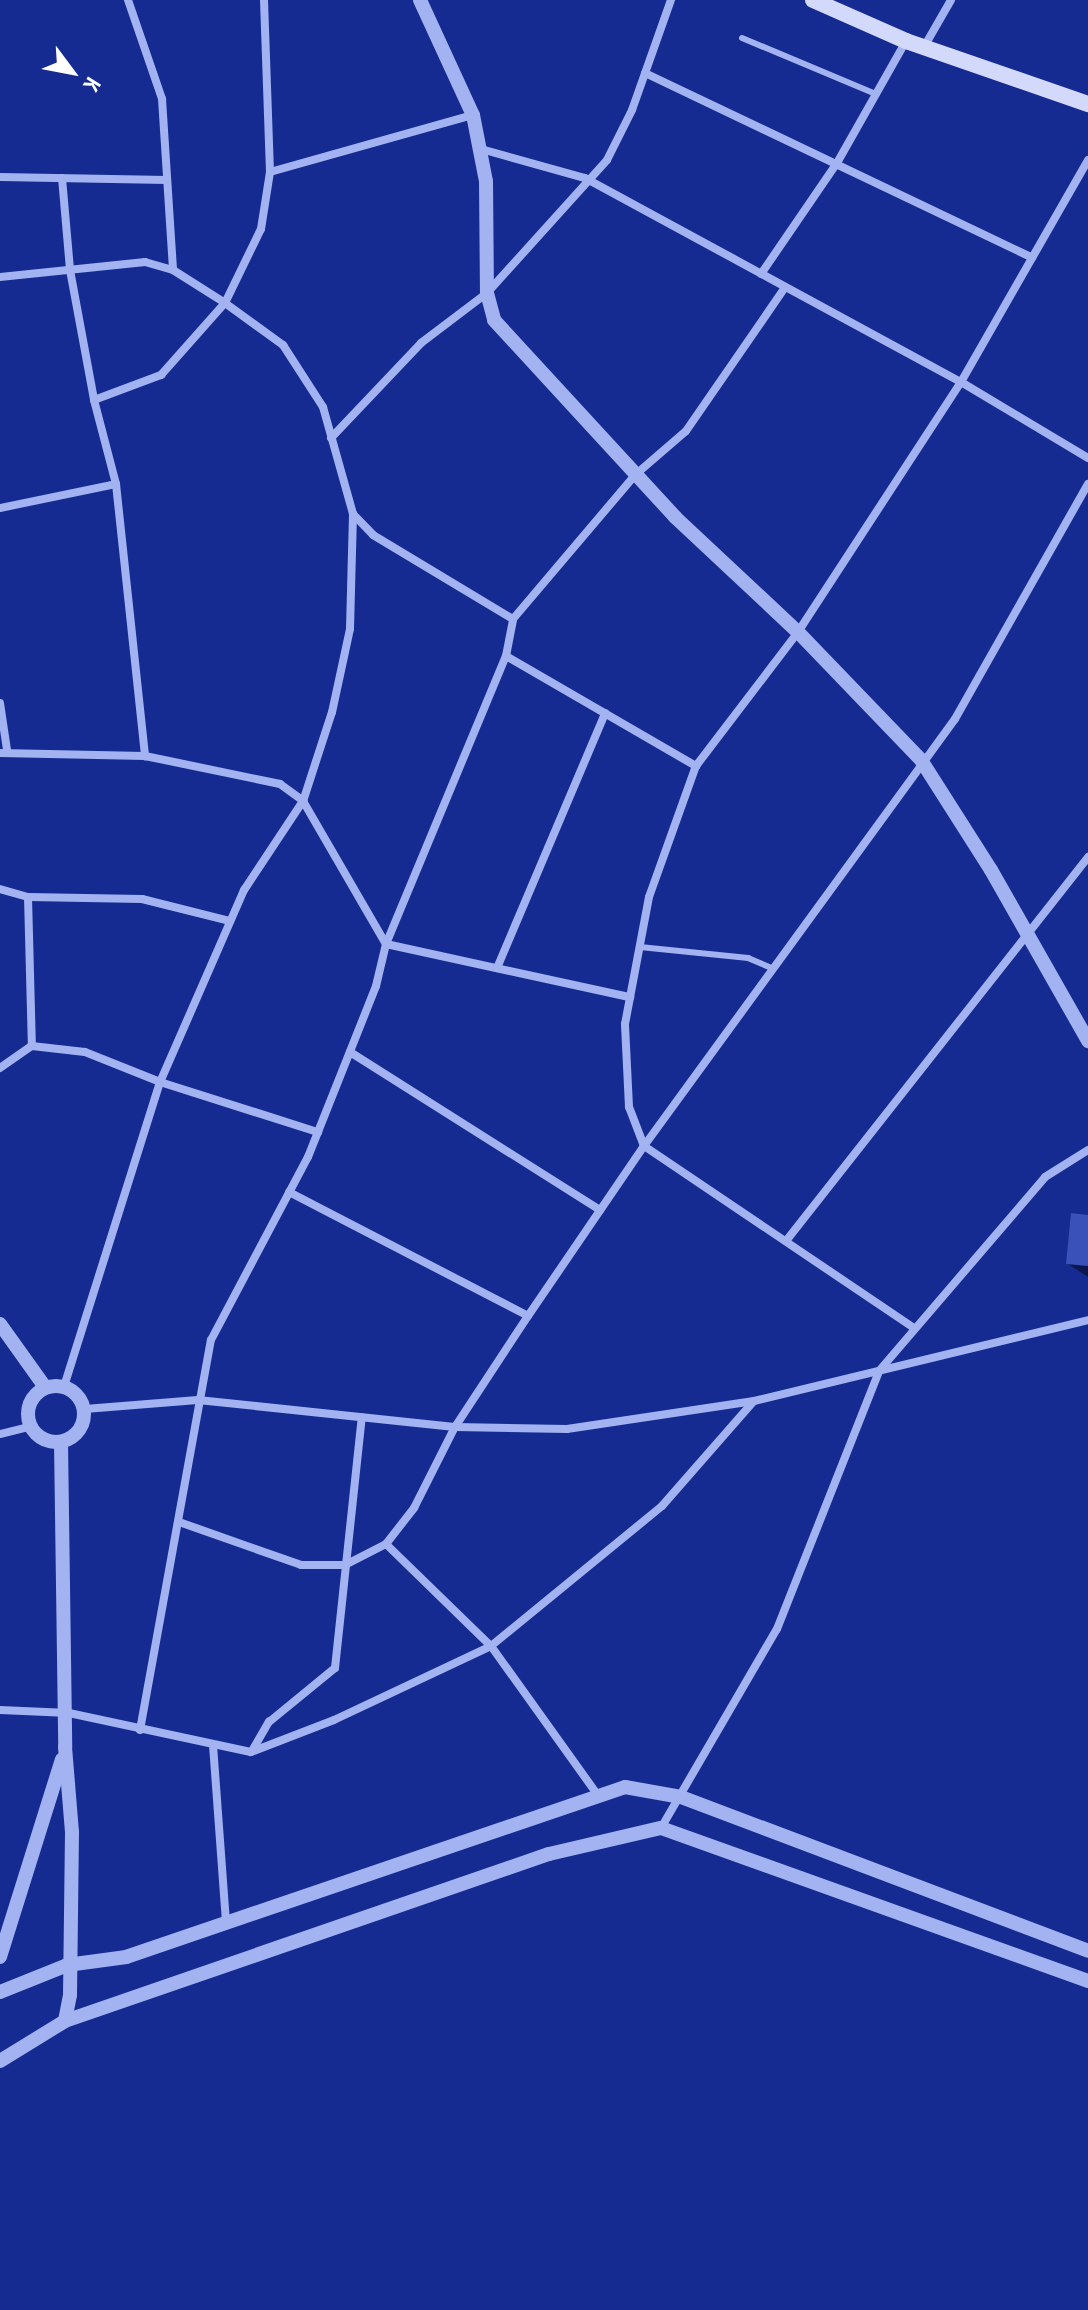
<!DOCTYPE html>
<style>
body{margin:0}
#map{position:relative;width:1088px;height:2310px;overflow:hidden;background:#152b92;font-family:"PT Sans Narrow",sans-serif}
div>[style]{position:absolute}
.shadow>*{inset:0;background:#0007}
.building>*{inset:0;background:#3951b9}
.service>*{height:6px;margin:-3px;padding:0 3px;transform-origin:3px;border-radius:3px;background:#a3b2f1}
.minor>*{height:8px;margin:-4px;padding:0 4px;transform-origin:4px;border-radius:4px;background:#a3b2f1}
.tertiary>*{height:14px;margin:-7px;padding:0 7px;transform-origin:7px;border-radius:7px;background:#a3b2f1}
.tertiary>.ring{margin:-7px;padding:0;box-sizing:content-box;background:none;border:14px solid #a3b2f1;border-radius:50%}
.secondary>*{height:16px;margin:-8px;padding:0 8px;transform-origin:8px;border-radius:8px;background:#d2d9fb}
span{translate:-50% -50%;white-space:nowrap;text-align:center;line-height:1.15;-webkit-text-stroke:8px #152b92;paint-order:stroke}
.north{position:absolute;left:32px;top:32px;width:80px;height:80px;-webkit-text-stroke:6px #152b92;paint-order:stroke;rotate:122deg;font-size:22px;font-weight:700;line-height:32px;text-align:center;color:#fff}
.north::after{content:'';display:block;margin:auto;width:28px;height:36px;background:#fff;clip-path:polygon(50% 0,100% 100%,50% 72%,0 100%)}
</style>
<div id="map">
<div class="shadow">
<div style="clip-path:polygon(1088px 1217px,1088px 1277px,1068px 1264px)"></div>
</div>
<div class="building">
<div style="clip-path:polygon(1071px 1213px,1088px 1215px,1088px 1266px,1066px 1264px)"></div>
</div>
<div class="service">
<div style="left:742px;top:38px;width:145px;rotate:22.7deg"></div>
<div style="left:640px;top:947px;width:109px;rotate:5.8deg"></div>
<div style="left:748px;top:958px;width:23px;rotate:23deg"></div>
</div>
<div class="minor">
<div style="left:128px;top:0;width:105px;rotate:71deg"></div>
<div style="left:162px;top:99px;width:171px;rotate:86.3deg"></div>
<div style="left:924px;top:47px;width:54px;rotate:-60.1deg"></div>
<div style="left:645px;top:73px;width:429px;rotate:25.5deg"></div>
<div style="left:481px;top:149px;width:108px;rotate:15.6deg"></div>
<div style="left:585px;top:178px;width:428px;rotate:28.5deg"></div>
<div style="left:961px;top:382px;width:148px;rotate:30.9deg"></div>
<div style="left:270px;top:172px;width:211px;rotate:-15.7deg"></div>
<div style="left:0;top:177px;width:167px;rotate:1deg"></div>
<div style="left:62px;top:178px;width:92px;rotate:85deg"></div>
<div style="left:70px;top:270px;width:132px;rotate:79.5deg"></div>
<div style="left:94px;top:400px;width:87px;rotate:75.3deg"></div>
<div style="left:116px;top:484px;width:274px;rotate:83.9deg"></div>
<div style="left:761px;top:274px;width:135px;rotate:-55.6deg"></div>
<div style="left:837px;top:163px;width:140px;rotate:-60.5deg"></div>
<div style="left:0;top:277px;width:146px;rotate:-5.9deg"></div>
<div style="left:145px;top:262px;width:29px;rotate:16deg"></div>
<div style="left:173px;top:270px;width:62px;rotate:32.4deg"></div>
<div style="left:225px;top:303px;width:72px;rotate:35.9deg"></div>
<div style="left:283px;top:345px;width:74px;rotate:57.2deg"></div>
<div style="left:323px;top:407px;width:111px;rotate:74.3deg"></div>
<div style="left:353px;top:514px;width:115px;rotate:91.5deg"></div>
<div style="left:350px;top:629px;width:85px;rotate:102.2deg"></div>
<div style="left:332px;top:712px;width:94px;rotate:108deg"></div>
<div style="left:303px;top:801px;width:107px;rotate:123.5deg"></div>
<div style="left:244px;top:890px;width:210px;rotate:113.6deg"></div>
<div style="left:160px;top:1082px;width:319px;rotate:107.5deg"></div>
<div style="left:94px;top:400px;width:72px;rotate:-20.5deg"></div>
<div style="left:161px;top:375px;width:96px;rotate:-48.4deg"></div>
<div style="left:225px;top:303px;width:82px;rotate:-64.1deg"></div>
<div style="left:261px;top:229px;width:58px;rotate:-81deg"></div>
<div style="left:270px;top:172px;width:172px;rotate:-92deg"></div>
<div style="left:331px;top:438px;width:131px;rotate:-46.5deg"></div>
<div style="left:421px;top:343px;width:83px;rotate:-37.1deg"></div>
<div style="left:487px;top:293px;width:179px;rotate:-47.9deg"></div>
<div style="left:607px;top:160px;width:56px;rotate:-63.4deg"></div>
<div style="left:632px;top:110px;width:117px;rotate:-70.5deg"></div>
<div style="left:0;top:508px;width:118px;rotate:-11.7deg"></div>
<div style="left:353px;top:514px;width:29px;rotate:46deg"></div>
<div style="left:373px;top:535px;width:163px;rotate:31deg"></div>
<div style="left:506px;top:656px;width:220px;rotate:30.1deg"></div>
<div style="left:0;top:703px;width:48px;rotate:81.5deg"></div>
<div style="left:0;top:753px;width:145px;rotate:1.2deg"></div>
<div style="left:145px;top:756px;width:138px;rotate:11.7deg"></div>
<div style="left:280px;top:784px;width:29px;rotate:36deg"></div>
<div style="left:303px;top:801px;width:165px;rotate:59.9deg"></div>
<div style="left:386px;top:944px;width:250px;rotate:12.3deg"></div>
<div style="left:0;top:889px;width:29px;rotate:16deg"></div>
<div style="left:28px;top:897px;width:114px;rotate:1deg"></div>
<div style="left:142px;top:899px;width:91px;rotate:14deg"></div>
<div style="left:28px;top:897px;width:149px;rotate:88.5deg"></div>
<div style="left:497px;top:968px;width:277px;rotate:-67deg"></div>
<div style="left:350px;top:1052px;width:296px;rotate:32.3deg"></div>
<div style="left:0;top:1068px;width:39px;rotate:-35deg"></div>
<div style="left:32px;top:1046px;width:53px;rotate:6.5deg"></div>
<div style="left:85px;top:1052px;width:81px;rotate:21.8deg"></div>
<div style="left:160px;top:1082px;width:166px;rotate:17.6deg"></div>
<div style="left:289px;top:1192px;width:269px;rotate:27.4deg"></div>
<div style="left:786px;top:1241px;width:489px;rotate:-51.8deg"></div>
<div style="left:914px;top:1328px;width:326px;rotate:-146deg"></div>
<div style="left:644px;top:1146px;width:42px;rotate:-111deg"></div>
<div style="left:629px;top:1107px;width:83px;rotate:-92.8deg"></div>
<div style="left:625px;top:1024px;width:129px;rotate:-79.3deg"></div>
<div style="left:649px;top:897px;width:139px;rotate:-70.3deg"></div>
<div style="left:696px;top:766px;width:168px;rotate:-52.7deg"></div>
<div style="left:798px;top:632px;width:298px;rotate:-56.9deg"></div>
<div style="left:961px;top:382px;width:256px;rotate:-60.2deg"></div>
<div style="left:85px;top:1409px;width:113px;rotate:-4.6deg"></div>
<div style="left:198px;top:1400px;width:258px;rotate:6deg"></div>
<div style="left:455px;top:1427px;width:112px;rotate:1deg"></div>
<div style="left:567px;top:1429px;width:189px;rotate:-8.5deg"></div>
<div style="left:754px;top:1401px;width:344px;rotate:-13.6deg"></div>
<div style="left:0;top:1434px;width:32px;rotate:-14deg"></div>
<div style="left:179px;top:1522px;width:129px;rotate:19.4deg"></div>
<div style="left:301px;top:1565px;width:44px"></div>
<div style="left:345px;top:1565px;width:46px;rotate:-27.1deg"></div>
<div style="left:386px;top:1544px;width:46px;rotate:-52.1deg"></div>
<div style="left:414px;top:1508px;width:91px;rotate:-63.2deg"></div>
<div style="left:455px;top:1427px;width:133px;rotate:-56.7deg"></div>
<div style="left:528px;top:1316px;width:206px;rotate:-55.7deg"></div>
<div style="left:644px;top:1146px;width:528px;rotate:-53.93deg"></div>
<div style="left:955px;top:719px;width:270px;rotate:-60.5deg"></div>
<div style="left:386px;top:1544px;width:146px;rotate:44.2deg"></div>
<div style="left:491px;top:1646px;width:186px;rotate:54.4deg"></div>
<div style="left:0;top:1710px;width:69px;rotate:2.5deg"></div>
<div style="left:69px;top:1713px;width:186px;rotate:12.1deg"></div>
<div style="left:251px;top:1752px;width:89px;rotate:-21.1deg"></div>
<div style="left:334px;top:1720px;width:174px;rotate:-25.2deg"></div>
<div style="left:491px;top:1646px;width:221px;rotate:-39.3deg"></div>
<div style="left:662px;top:1506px;width:138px;rotate:-48.8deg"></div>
<div style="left:140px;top:1730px;width:396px;rotate:-79.7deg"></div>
<div style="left:211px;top:1340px;width:207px;rotate:-62.1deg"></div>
<div style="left:308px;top:1157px;width:184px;rotate:-68.3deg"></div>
<div style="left:376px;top:986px;width:43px;rotate:-76.6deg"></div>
<div style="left:386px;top:944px;width:312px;rotate:-67.4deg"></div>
<div style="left:506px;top:656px;width:38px;rotate:-79deg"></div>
<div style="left:513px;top:619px;width:189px;rotate:-49.7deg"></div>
<div style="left:635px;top:475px;width:67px;rotate:-40.8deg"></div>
<div style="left:686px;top:431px;width:173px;rotate:-55.4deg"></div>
<div style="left:213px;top:1745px;width:178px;rotate:85.8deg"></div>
<div style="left:252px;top:1751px;width:34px;rotate:-60deg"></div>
<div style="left:269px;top:1722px;width:85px;rotate:-39.3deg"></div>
<div style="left:335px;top:1668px;width:252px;rotate:-83.9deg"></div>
<div style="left:661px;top:1828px;width:230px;rotate:-59.8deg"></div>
<div style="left:777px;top:1629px;width:277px;rotate:-68.4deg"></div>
<div style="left:879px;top:1371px;width:255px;rotate:-49.4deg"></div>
<div style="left:1045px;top:1177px;width:51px;rotate:-32.1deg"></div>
</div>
<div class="tertiary">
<div style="left:420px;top:0;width:127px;rotate:65.3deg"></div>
<div style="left:473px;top:115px;width:67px;rotate:78.9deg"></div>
<div style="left:486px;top:181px;width:112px;rotate:89.5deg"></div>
<div style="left:487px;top:293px;width:28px;rotate:75deg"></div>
<div style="left:494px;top:320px;width:268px;rotate:47.4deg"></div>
<div style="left:675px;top:517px;width:168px;rotate:43.1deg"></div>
<div style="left:798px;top:632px;width:178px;rotate:46.1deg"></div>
<div style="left:921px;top:760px;width:130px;rotate:57.5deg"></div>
<div style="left:991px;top:870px;width:197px;rotate:60.4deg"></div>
<div style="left:0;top:1324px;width:77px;rotate:54.5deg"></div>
<div class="ring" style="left:28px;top:1386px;width:42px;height:42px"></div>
<div style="left:61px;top:1442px;width:305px;rotate:89.2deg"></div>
<div style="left:65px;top:1747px;width:85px;rotate:85.3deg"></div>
<div style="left:72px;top:1832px;width:163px;rotate:90.7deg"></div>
<div style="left:70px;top:1995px;width:26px;rotate:101deg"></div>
<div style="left:0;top:1957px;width:207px;rotate:-72.6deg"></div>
<div style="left:0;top:1992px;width:72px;rotate:-21.9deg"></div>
<div style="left:67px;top:1965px;width:60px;rotate:-7.7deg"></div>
<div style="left:126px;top:1957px;width:527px;rotate:-18.81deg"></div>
<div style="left:625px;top:1787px;width:57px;rotate:10.1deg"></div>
<div style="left:681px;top:1797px;width:435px;rotate:20.7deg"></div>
<div style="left:0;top:2061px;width:76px;rotate:-31.6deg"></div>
<div style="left:65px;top:2021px;width:512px;rotate:-19.04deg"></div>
<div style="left:549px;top:1854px;width:115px;rotate:-13.1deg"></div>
<div style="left:661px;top:1828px;width:454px;rotate:19.7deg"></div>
</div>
<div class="secondary">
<div style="left:813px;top:0;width:102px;rotate:23.8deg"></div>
<div style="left:906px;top:41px;width:193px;rotate:19.1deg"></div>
</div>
<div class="north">K</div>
</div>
